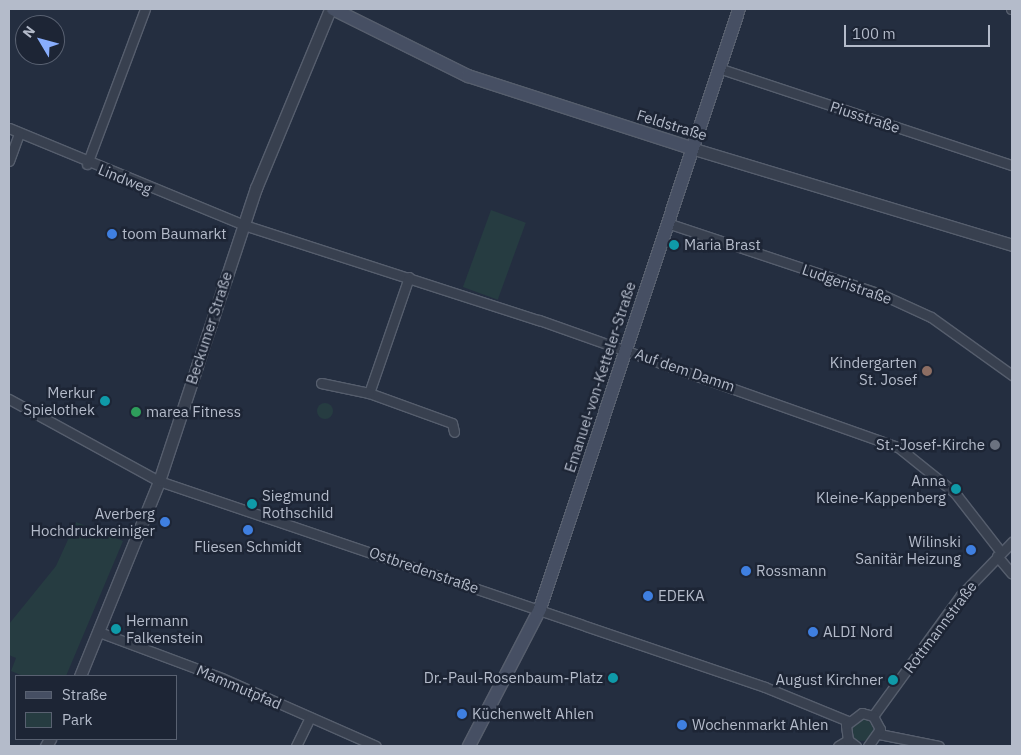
<!DOCTYPE html>
<meta charset="utf-8">
<style>
body{margin:0}
#map{position:relative;width:1021px;height:755px;overflow:hidden;background:#242e40;font-family:"IBM Plex Sans",sans-serif}
div>[style]{position:absolute}
.green>*{inset:0;background:#263c41;transform-origin:0 0}
.round{border-radius:50%}
.roads{filter:drop-shadow(1px 0 #565e6d) drop-shadow(-1px 0 #565e6d) drop-shadow(0 1px #565e6d) drop-shadow(0 -1px #565e6d)}
.minor>*{height:9px;margin:-4.5px;padding:0 4.5px;transform-origin:4.5px;border-radius:4.5px;background:#38404f}
.tertiary>*{height:11px;margin:-5.5px;padding:0 5.5px;transform-origin:5.5px;border-radius:5.5px;background:#38404f}
.secondary>*{height:12px;margin:-6px;padding:0 6px;transform-origin:6px;border-radius:6px;background:#464f63}
.dots>*{width:14px;height:14px;translate:-50% -50%;box-sizing:border-box;border:2px solid #1d2535;border-radius:50%}
span{translate:-50% -50%;white-space:nowrap;text-align:center;line-height:1.15;-webkit-text-stroke:5px #1d2535;paint-order:stroke}
.street-label{font-size:15px;color:#b4bbca}
.poi-label{font-size:15px;color:#b4bbca}
.left{translate:0 -50%;text-align:left}
.right{translate:-100% -50%;text-align:right}
.frame{position:absolute;inset:0;border:10px solid #b4bbca;pointer-events:none}
.legend{position:absolute;left:15px;top:675px;width:162px;height:65px;box-sizing:border-box;background:#1d2535;border:1px solid #596171;margin:0;padding:6px 9px;list-style:none;font-size:15px;color:#b4bbca}
.legend li{display:flex;align-items:center;gap:10px;height:25px}
.legend b{width:25px;border:1px solid #596171}
.north{position:absolute;left:15px;top:15px;width:50px;height:50px;box-sizing:border-box;background:#1d2535;border:1px solid #596171;border-radius:50%;rotate:307deg;font-size:14px;font-weight:700;line-height:20px;text-align:center;color:#b4bbca}
.north::after{content:'';display:block;margin:auto;width:18px;height:22px;background:#88adfc;clip-path:polygon(50% 0,100% 100%,50% 72%,0 100%)}
.scale{position:absolute;left:844px;top:25px;width:146px;height:22px;box-sizing:border-box;border:2px solid #b4bbca;border-top:0;padding-left:6px;font-size:15px;line-height:18px;white-space:nowrap;color:#b4bbca;-webkit-text-stroke:4px #1d2535;paint-order:stroke}
</style>
<div id="map">
<div class="green">
<div style="left:491px;top:210px;width:37px;height:82px;rotate:20deg"></div>
<div class="round" style="left:317px;top:403px;width:16px;height:16px"></div>
<div style="clip-path:polygon(76px 522px,123px 541px,66px 676px,23px 676px,11px 671px,16px 658px,9px 655px,9px 624px,56px 566px)"></div>
<div class="round" style="left:851px;top:719px;width:22px;height:22px"></div>
</div>
<div class="roads">
<div class="minor">
<div style="left:1011px;top:9px;width:1px"></div>
<div style="left:718px;top:68px;width:310px;rotate:18.3deg"></div>
<div style="left:9px;top:128px;width:254px;rotate:22.4deg"></div>
<div style="left:244px;top:225px;width:310px;rotate:17.9deg"></div>
<div style="left:539px;top:320px;width:381px;rotate:19.5deg"></div>
<div style="left:898px;top:447px;width:73px;rotate:38.9deg"></div>
<div style="left:955px;top:493px;width:75px;rotate:52.1deg"></div>
<div style="left:9px;top:161px;width:30px;rotate:-70deg"></div>
<div style="left:87px;top:164px;width:165px;rotate:-69.5deg"></div>
<div style="left:667px;top:223px;width:228px;rotate:18.4deg"></div>
<div style="left:883px;top:295px;width:53px;rotate:24.6deg"></div>
<div style="left:931px;top:317px;width:100px;rotate:35.6deg"></div>
<div style="left:409px;top:277px;width:123px;rotate:109deg"></div>
<div style="left:369px;top:393px;width:88px;rotate:19.9deg"></div>
<div style="left:452px;top:423px;width:9px;rotate:77deg"></div>
<div style="left:321px;top:383px;width:49px;rotate:11.8deg"></div>
<div style="left:9px;top:399px;width:171px;rotate:28.7deg"></div>
<div style="left:159px;top:481px;width:640px;rotate:18.77deg"></div>
<div style="left:765px;top:687px;width:90px;rotate:22.3deg"></div>
<div style="left:997px;top:556px;width:23px;rotate:50deg"></div>
<div style="left:99px;top:632px;width:131px;rotate:20.5deg"></div>
<div style="left:222px;top:678px;width:168px;rotate:23.8deg"></div>
<div style="left:873px;top:716px;width:150px;rotate:-54deg"></div>
<div style="left:961px;top:595px;width:74px;rotate:-46.1deg"></div>
<div style="left:879px;top:734px;width:61px;rotate:11.3deg"></div>
<div style="left:296px;top:746px;width:32px;rotate:-64deg"></div>
<div style="left:838px;top:746px;width:12px;rotate:-31deg"></div>
<div style="left:856px;top:746px;width:10px;rotate:-143deg"></div>
<div style="left:848px;top:740px;width:15px;rotate:-98deg"></div>
<div style="left:846px;top:725px;width:20px;rotate:-37deg"></div>
<div style="left:862px;top:713px;width:11px;rotate:15deg"></div>
<div style="left:873px;top:716px;width:15px;rotate:62deg"></div>
<div style="left:880px;top:729px;width:21px;rotate:125deg"></div>
</div>
<div class="tertiary">
<div style="left:691px;top:148px;width:335px;rotate:16.8deg"></div>
<div style="left:80px;top:676px;width:210px;rotate:-67.9deg"></div>
<div style="left:159px;top:481px;width:309px;rotate:-71.7deg"></div>
<div style="left:256px;top:188px;width:194px;rotate:-67.5deg"></div>
<div style="left:46px;top:746px;width:8px;rotate:-60deg"></div>
</div>
<div class="secondary">
<div style="left:333px;top:9px;width:151px;rotate:26.4deg"></div>
<div style="left:468px;top:76px;width:234px;rotate:17.9deg"></div>
<div style="left:469px;top:746px;width:154px;rotate:-62.6deg"></div>
<div style="left:540px;top:609px;width:632px;rotate:-71.65deg"></div>
</div>
</div>
<div class="dots">
<div style="left:112px;top:234px;background:#3f7fe0"></div>
<div style="left:674px;top:245px;background:#0f9aa8"></div>
<div style="left:927px;top:371px;background:#8d6e63"></div>
<div style="left:105px;top:401px;background:#0f9aa8"></div>
<div style="left:136px;top:412px;background:#2e9e5b"></div>
<div style="left:995px;top:445px;background:#6b7280"></div>
<div style="left:956px;top:489px;background:#0f9aa8"></div>
<div style="left:252px;top:504px;background:#0f9aa8"></div>
<div style="left:165px;top:522px;background:#3f7fe0"></div>
<div style="left:248px;top:530px;background:#3f7fe0"></div>
<div style="left:971px;top:550px;background:#3f7fe0"></div>
<div style="left:746px;top:571px;background:#3f7fe0"></div>
<div style="left:648px;top:596px;background:#3f7fe0"></div>
<div style="left:116px;top:629px;background:#0f9aa8"></div>
<div style="left:813px;top:632px;background:#3f7fe0"></div>
<div style="left:613px;top:678px;background:#0f9aa8"></div>
<div style="left:893px;top:680px;background:#0f9aa8"></div>
<div style="left:462px;top:714px;background:#3f7fe0"></div>
<div style="left:682px;top:725px;background:#3f7fe0"></div>
</div>
<div class="street-label">
<span style="left:865px;top:117px;rotate:18deg">Piusstraße</span>
<span style="left:672px;top:125px;rotate:17deg">Feldstraße</span>
<span style="left:125px;top:179px;rotate:22deg">Lindweg</span>
<span style="left:847px;top:284px;rotate:19deg">Ludgeristraße</span>
<span style="left:209px;top:328px;rotate:-72deg">Beckumer Straße</span>
<span style="left:685px;top:370px;rotate:19deg">Auf dem Damm</span>
<span style="left:600px;top:377px;rotate:-72deg">Emanuel-von-Ketteler-Straße</span>
<span style="left:424px;top:570px;rotate:19deg">Ostbredenstraße</span>
<span style="left:940px;top:627px;rotate:-53deg">Rottmannstraße</span>
<span style="left:239px;top:687px;rotate:23deg">Mammutpfad</span>
</div>
<div class="poi-label">
<span class="left" style="left:122px;top:234px">toom Baumarkt</span>
<span class="left" style="left:684px;top:245px">Maria Brast</span>
<span class="right" style="left:917px;top:371px">Kindergarten<br>St. Josef</span>
<span class="right" style="left:95px;top:401px">Merkur<br>Spielothek</span>
<span class="left" style="left:146px;top:412px">marea Fitness</span>
<span class="right" style="left:985px;top:445px">St.-Josef-Kirche</span>
<span class="right" style="left:946px;top:489px">Anna<br>Kleine-Kappenberg</span>
<span class="left" style="left:262px;top:504px">Siegmund<br>Rothschild</span>
<span class="right" style="left:155px;top:522px">Averberg<br>Hochdruckreiniger</span>
<span class="right" style="left:961px;top:550px">Wilinski<br>Sanitär Heizung</span>
<span style="left:248px;top:547px">Fliesen Schmidt</span>
<span class="left" style="left:756px;top:571px">Rossmann</span>
<span class="left" style="left:658px;top:596px">EDEKA</span>
<span class="left" style="left:126px;top:629px">Hermann<br>Falkenstein</span>
<span class="left" style="left:823px;top:632px">ALDI Nord</span>
<span class="right" style="left:603px;top:678px">Dr.-Paul-Rosenbaum-Platz</span>
<span class="right" style="left:883px;top:680px">August Kirchner</span>
<span class="left" style="left:472px;top:714px">Küchenwelt Ahlen</span>
<span class="left" style="left:692px;top:725px">Wochenmarkt Ahlen</span>
</div>
<div class="frame"></div>
<ul class="legend">
<li><b style="height:6px;background:#464f63"></b>Straße</li>
<li><b style="height:14px;background:#263c41"></b>Park</li>
</ul>
<div class="north">N</div>
<div class="scale">100 m</div>
</div>
